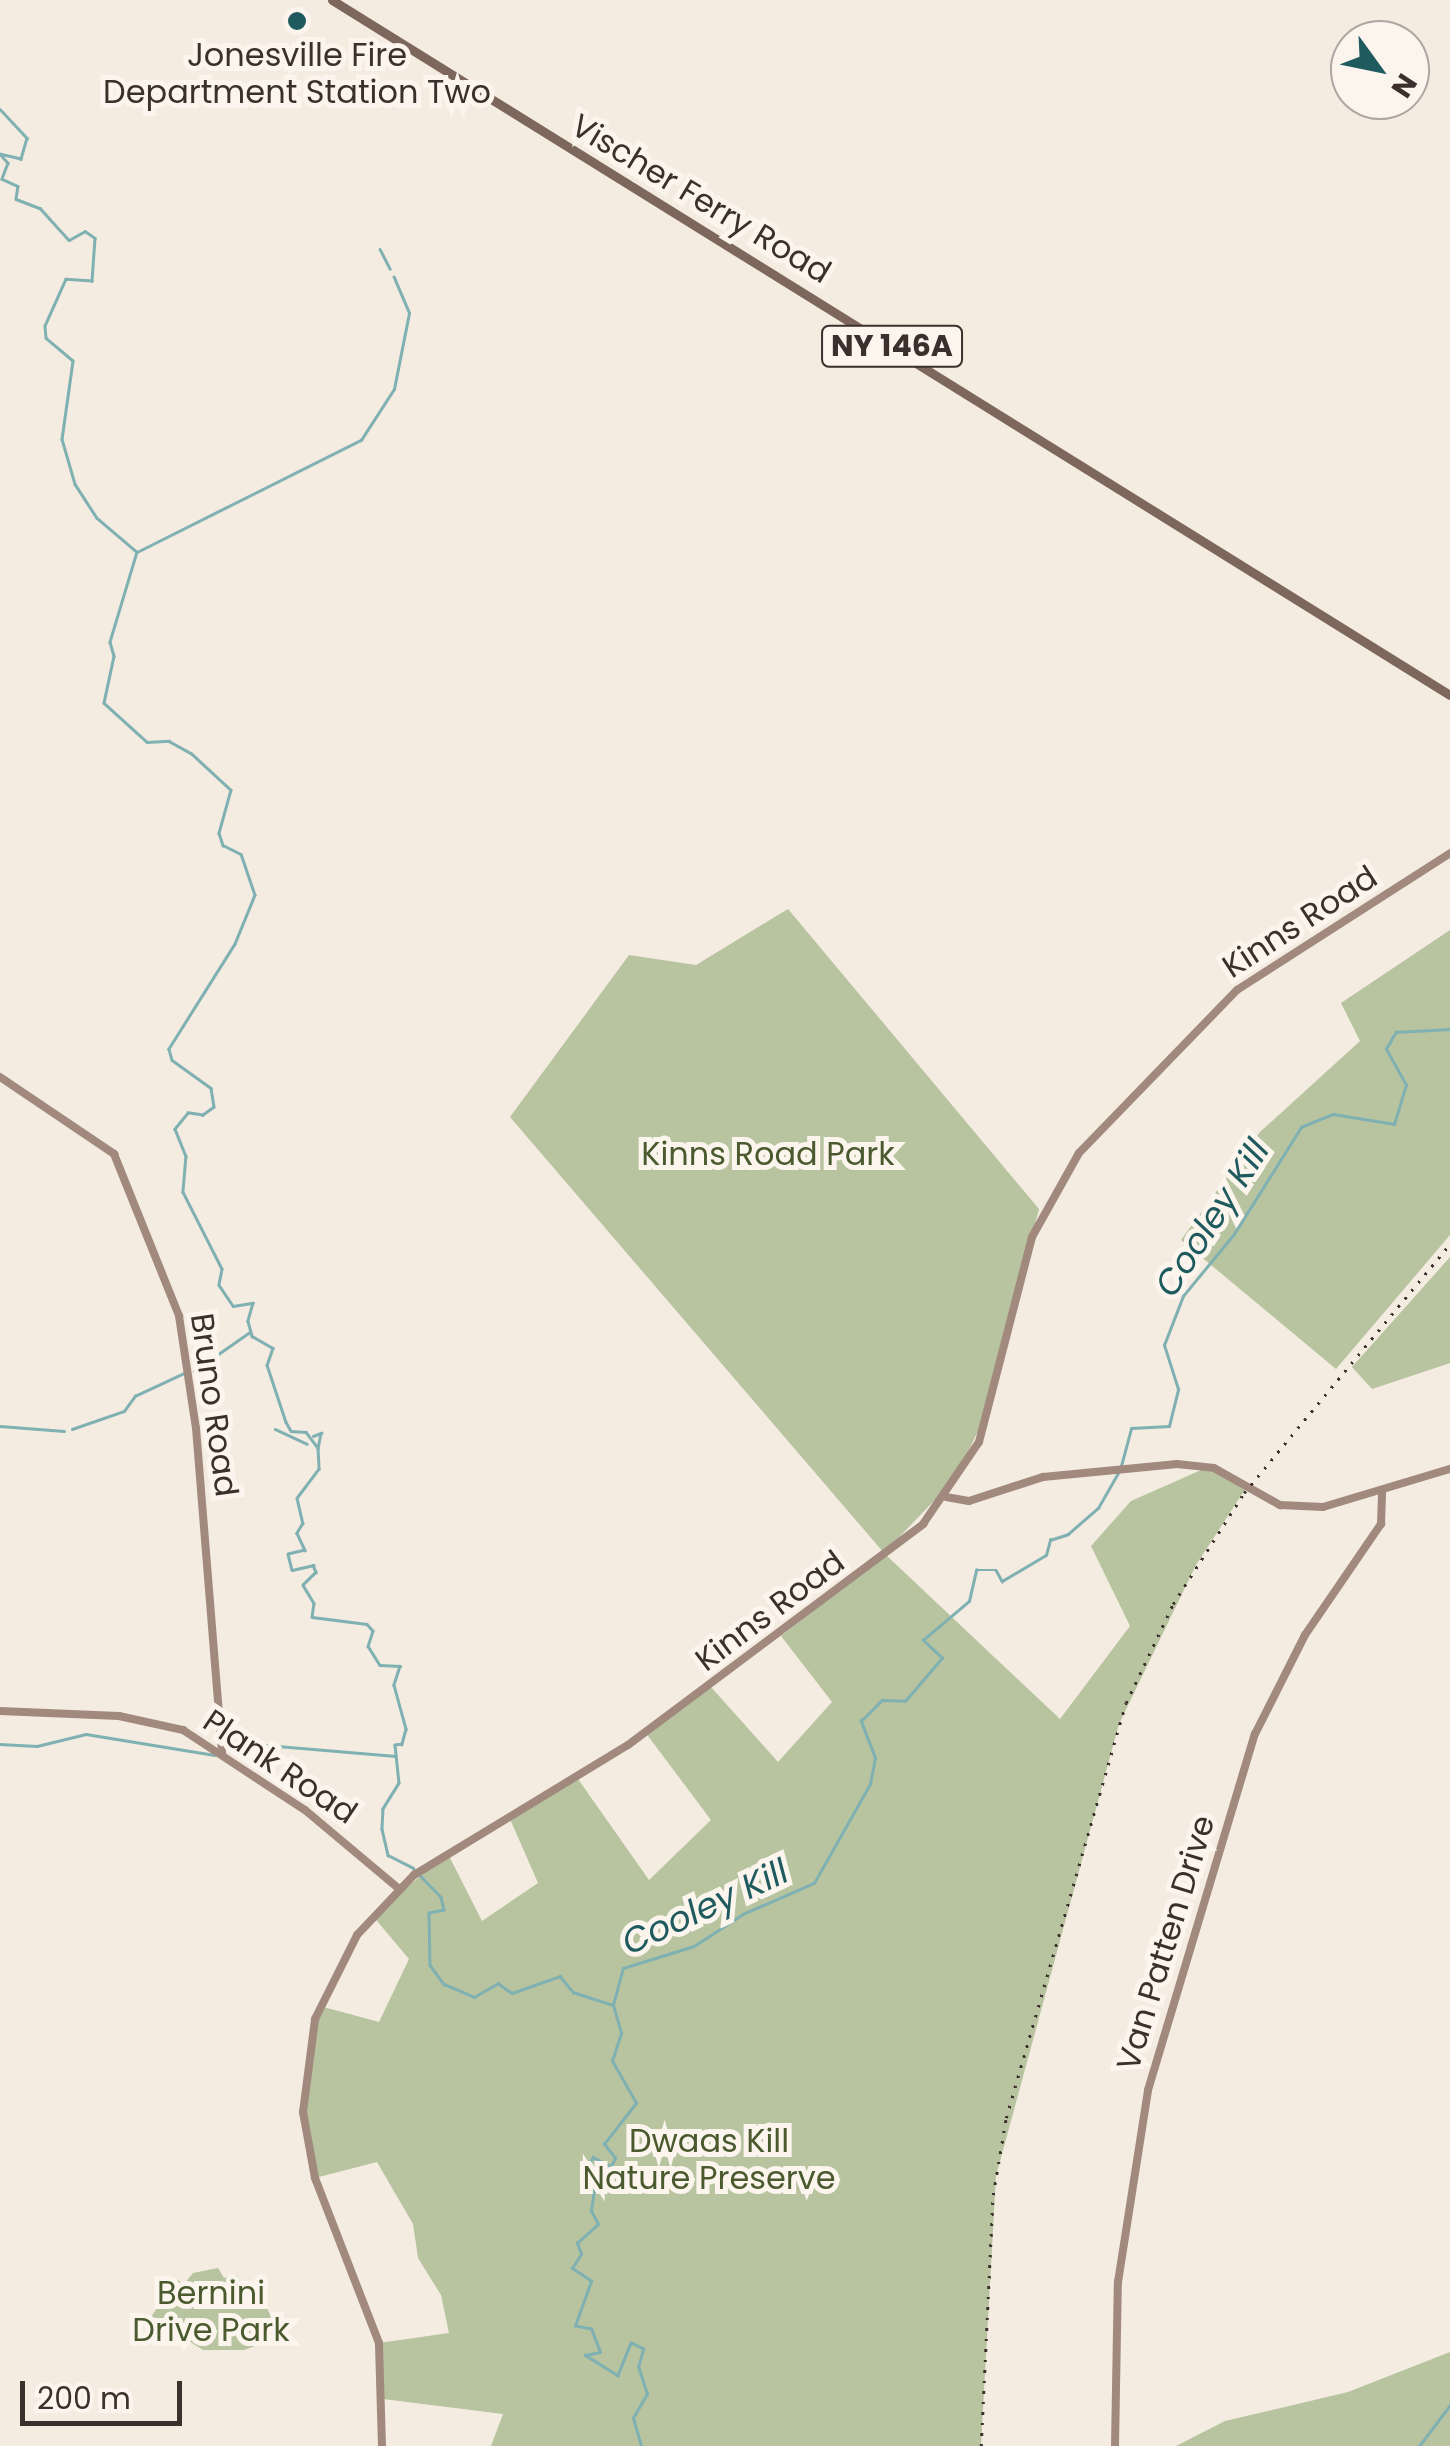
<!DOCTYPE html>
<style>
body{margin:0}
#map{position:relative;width:1450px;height:2446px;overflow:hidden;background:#f4ebe1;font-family:Poppins,sans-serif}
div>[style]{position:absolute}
.green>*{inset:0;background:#b8c4a0}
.stream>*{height:2.5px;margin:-1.25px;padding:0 1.25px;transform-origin:1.25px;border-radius:1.25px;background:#7fb0b2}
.secondary>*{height:8px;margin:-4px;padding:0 4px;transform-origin:4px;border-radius:4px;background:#a18a7d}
.primary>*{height:9px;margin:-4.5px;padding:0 4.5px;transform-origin:4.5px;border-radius:4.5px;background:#7d675c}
.rail>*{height:2.5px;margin-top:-1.25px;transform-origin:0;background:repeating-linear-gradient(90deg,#3b302b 0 2.5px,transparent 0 10.5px)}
.dots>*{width:28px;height:28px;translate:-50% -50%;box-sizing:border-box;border:5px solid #fbf5ee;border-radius:50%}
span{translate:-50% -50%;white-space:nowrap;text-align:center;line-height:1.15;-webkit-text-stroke:10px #fbf5ee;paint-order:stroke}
.shield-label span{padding:2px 8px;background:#fbf5ee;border:2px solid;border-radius:8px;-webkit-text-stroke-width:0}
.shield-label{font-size:30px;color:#3b302b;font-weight:700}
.poi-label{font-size:32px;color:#3b302b}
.street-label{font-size:32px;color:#3b302b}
.park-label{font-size:32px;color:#4a5a2e}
.water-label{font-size:35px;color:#1f5a5e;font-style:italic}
.north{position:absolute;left:1330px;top:20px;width:100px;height:100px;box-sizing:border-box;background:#fbf5ee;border:2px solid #aea6a0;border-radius:50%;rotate:123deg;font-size:28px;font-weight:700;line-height:40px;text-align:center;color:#3b302b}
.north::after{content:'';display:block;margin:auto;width:35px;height:45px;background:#1f5a5e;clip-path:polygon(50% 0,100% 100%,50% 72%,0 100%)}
.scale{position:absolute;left:20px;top:2381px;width:162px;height:45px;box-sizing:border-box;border:5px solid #3b302b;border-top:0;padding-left:12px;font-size:30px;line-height:35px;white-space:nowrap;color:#3b302b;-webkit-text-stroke:8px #fbf5ee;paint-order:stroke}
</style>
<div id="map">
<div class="green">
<div style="clip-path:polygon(788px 909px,1039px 1209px,986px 1415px,954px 1480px,884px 1553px,510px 1117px,629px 955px,696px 965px)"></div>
<div style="clip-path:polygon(1450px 930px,1450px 1235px,1336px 1369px,1181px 1240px,1260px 1132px,1360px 1041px,1341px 1003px)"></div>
<div style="clip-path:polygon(1450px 1257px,1450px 1363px,1372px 1389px,1352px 1367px)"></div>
<div style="clip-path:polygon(1208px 1467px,1246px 1488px,1196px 1565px,1119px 1724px,996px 2176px,981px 2446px,491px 2446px,503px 2414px,383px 2399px,379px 2343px,449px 2333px,441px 2295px,418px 2258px,413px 2224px,377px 2162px,315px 2178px,303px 2112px,320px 2006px,379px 2022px,409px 1959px,372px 1915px,448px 1854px,482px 1921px,538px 1883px,510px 1819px,578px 1779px,649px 1880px,711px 1820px,645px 1732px,711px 1687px,778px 1762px,832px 1702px,781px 1636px,886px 1555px,1060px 1719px,1130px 1626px,1091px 1546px,1131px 1501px)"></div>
<div style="clip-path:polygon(218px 2268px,224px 2278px,237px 2275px,242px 2285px,259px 2290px,280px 2337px,244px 2350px,203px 2350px,151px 2317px,176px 2279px,184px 2284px,193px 2273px)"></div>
<div style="clip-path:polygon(1450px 2352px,1450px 2446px,1176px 2446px,1225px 2421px,1348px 2392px)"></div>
</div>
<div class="stream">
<div style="left:0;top:109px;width:40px;rotate:47deg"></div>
<div style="left:27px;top:138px;width:22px;rotate:106deg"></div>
<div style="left:21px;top:159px;width:22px;rotate:-167deg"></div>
<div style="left:0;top:154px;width:12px;rotate:48deg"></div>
<div style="left:8px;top:163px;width:17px;rotate:111deg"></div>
<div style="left:2px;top:179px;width:17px;rotate:24deg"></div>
<div style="left:18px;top:186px;width:13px;rotate:99deg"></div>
<div style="left:16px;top:199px;width:26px;rotate:21deg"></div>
<div style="left:40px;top:208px;width:43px;rotate:47.8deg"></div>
<div style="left:69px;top:240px;width:18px;rotate:-29deg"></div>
<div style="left:85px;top:231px;width:12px;rotate:35deg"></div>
<div style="left:95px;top:238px;width:43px;rotate:94deg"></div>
<div style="left:92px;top:281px;width:26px;rotate:-176deg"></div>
<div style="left:66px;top:279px;width:51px;rotate:114.1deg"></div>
<div style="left:45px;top:326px;width:12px;rotate:85deg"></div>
<div style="left:46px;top:338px;width:35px;rotate:40deg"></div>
<div style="left:73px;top:361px;width:79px;rotate:98deg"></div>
<div style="left:62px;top:439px;width:47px;rotate:73.9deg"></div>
<div style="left:75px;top:484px;width:40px;rotate:57.1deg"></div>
<div style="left:97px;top:518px;width:52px;rotate:40.4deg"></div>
<div style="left:137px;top:552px;width:94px;rotate:106.7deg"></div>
<div style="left:110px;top:642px;width:15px;rotate:74deg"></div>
<div style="left:114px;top:656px;width:48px;rotate:102deg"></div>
<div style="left:104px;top:703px;width:58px;rotate:42.2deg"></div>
<div style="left:147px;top:742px;width:22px;rotate:-3deg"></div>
<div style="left:169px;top:741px;width:25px;rotate:29deg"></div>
<div style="left:191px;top:753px;width:54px;rotate:42.8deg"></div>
<div style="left:231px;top:790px;width:45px;rotate:105.6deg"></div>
<div style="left:219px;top:833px;width:13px;rotate:72deg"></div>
<div style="left:223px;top:845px;width:20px;rotate:27deg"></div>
<div style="left:241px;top:854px;width:43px;rotate:71.1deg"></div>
<div style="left:255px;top:895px;width:53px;rotate:112.2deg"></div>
<div style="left:235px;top:944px;width:124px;rotate:122.2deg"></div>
<div style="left:169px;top:1049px;width:11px;rotate:75deg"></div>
<div style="left:172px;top:1060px;width:48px;rotate:35.7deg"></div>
<div style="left:211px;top:1088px;width:19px;rotate:81deg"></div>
<div style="left:214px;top:1107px;width:14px;rotate:144deg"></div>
<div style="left:203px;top:1115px;width:15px;rotate:-172deg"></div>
<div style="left:188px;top:1113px;width:21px;rotate:129deg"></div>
<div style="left:175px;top:1129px;width:29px;rotate:68deg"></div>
<div style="left:186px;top:1156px;width:36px;rotate:95deg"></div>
<div style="left:183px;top:1192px;width:86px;rotate:63.1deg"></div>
<div style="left:222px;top:1269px;width:16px;rotate:101deg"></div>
<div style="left:219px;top:1285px;width:25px;rotate:56deg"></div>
<div style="left:233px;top:1306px;width:20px;rotate:-9deg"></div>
<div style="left:253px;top:1303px;width:19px;rotate:106deg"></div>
<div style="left:248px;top:1321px;width:16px;rotate:75deg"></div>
<div style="left:252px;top:1336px;width:24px;rotate:30deg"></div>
<div style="left:273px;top:1348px;width:18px;rotate:109deg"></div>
<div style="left:267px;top:1365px;width:60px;rotate:71.6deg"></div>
<div style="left:286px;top:1422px;width:10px;rotate:61deg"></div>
<div style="left:291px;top:1431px;width:15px;rotate:4deg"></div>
<div style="left:306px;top:1432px;width:20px;rotate:53deg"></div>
<div style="left:318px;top:1448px;width:21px;rotate:87deg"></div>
<div style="left:319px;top:1469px;width:36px;rotate:127deg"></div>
<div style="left:297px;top:1498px;width:26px;rotate:77deg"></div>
<div style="left:303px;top:1523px;width:12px;rotate:121deg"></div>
<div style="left:297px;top:1533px;width:19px;rotate:65deg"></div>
<div style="left:305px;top:1550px;width:17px;rotate:167deg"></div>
<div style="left:288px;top:1554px;width:16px;rotate:76deg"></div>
<div style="left:292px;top:1570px;width:22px;rotate:-13deg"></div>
<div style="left:313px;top:1565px;width:8px;rotate:67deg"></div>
<div style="left:316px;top:1572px;width:18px;rotate:135deg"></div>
<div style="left:303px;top:1585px;width:21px;rotate:59deg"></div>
<div style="left:314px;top:1603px;width:14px;rotate:98deg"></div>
<div style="left:312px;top:1617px;width:55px;rotate:7.3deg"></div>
<div style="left:367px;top:1624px;width:9px;rotate:49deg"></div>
<div style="left:373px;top:1631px;width:16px;rotate:108deg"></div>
<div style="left:368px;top:1646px;width:22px;rotate:58deg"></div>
<div style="left:380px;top:1665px;width:20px;rotate:3deg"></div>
<div style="left:400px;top:1666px;width:20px;rotate:108deg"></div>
<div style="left:394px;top:1685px;width:46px;rotate:74.7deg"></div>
<div style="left:406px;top:1729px;width:16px;rotate:105deg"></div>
<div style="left:402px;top:1744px;width:7px;rotate:172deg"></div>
<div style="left:395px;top:1745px;width:38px;rotate:84deg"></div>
<div style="left:399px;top:1783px;width:31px;rotate:122deg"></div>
<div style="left:383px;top:1809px;width:20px;rotate:93deg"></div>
<div style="left:382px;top:1829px;width:27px;rotate:77deg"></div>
<div style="left:388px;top:1855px;width:28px;rotate:27deg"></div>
<div style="left:413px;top:1868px;width:40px;rotate:46deg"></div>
<div style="left:441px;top:1897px;width:13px;rotate:77deg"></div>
<div style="left:444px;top:1910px;width:15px;rotate:169deg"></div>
<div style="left:429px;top:1913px;width:52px;rotate:88.9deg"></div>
<div style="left:430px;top:1965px;width:24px;rotate:54deg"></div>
<div style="left:444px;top:1984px;width:33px;rotate:23deg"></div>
<div style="left:474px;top:1997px;width:28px;rotate:-30deg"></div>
<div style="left:498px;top:1983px;width:17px;rotate:36deg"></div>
<div style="left:512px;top:1993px;width:51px;rotate:-19.5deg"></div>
<div style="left:560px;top:1976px;width:21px;rotate:51deg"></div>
<div style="left:573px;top:1992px;width:42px;rotate:18deg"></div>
<div style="left:380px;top:249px;width:22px;rotate:63deg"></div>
<div style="left:137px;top:552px;width:250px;rotate:-26.6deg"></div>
<div style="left:361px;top:440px;width:61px;rotate:-57.1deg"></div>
<div style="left:394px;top:389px;width:77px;rotate:-78.8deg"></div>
<div style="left:409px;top:313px;width:39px;rotate:-113deg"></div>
<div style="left:194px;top:1371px;width:68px;rotate:-34.9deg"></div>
<div style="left:0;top:1426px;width:64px;rotate:4.5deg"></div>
<div style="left:72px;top:1429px;width:55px;rotate:-19.1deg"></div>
<div style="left:124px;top:1411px;width:19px;rotate:-54deg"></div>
<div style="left:135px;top:1396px;width:54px;rotate:-25.1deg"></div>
<div style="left:275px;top:1429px;width:35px;rotate:25deg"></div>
<div style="left:313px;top:1436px;width:9px;rotate:-21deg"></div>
<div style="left:321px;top:1433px;width:15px;rotate:101deg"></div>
<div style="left:1121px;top:1466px;width:39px;rotate:-75deg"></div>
<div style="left:1131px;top:1428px;width:38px;rotate:-3deg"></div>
<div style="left:1169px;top:1426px;width:38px;rotate:-76deg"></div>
<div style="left:1178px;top:1389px;width:46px;rotate:-107.7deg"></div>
<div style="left:1164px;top:1345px;width:53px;rotate:-68.8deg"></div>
<div style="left:1183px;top:1296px;width:80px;rotate:-50.6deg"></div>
<div style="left:1234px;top:1234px;width:126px;rotate:-57.9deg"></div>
<div style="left:1301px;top:1127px;width:35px;rotate:-22deg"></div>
<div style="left:1333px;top:1114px;width:62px;rotate:9.3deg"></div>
<div style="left:1394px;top:1124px;width:41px;rotate:-72.9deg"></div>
<div style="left:1406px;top:1085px;width:41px;rotate:-119.1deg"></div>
<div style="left:1386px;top:1049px;width:20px;rotate:-60deg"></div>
<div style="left:1396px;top:1032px;width:54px;rotate:-3.2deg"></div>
<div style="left:0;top:1744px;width:37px;rotate:3deg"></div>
<div style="left:37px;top:1746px;width:50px;rotate:-13.8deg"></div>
<div style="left:86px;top:1734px;width:130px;rotate:9.3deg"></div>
<div style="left:237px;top:1754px;width:19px;rotate:-32deg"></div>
<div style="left:253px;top:1744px;width:143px;rotate:4.8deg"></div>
<div style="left:641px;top:2446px;width:29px;rotate:-106deg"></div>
<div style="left:633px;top:2418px;width:28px;rotate:-60deg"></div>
<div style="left:647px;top:2394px;width:28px;rotate:-108deg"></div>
<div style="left:638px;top:2367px;width:19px;rotate:-74deg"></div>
<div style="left:643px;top:2349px;width:13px;rotate:-153deg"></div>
<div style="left:631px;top:2343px;width:35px;rotate:112deg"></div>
<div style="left:618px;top:2376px;width:39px;rotate:-148deg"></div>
<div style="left:585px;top:2355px;width:15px;rotate:-11deg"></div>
<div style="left:600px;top:2352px;width:25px;rotate:-111deg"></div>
<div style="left:591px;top:2329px;width:16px;rotate:-169deg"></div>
<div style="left:575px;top:2326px;width:48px;rotate:-70.4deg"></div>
<div style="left:591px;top:2281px;width:23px;rotate:-146deg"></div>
<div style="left:572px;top:2268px;width:17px;rotate:-57deg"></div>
<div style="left:581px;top:2254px;width:12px;rotate:-110deg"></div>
<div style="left:577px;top:2243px;width:28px;rotate:-42deg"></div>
<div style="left:598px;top:2224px;width:15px;rotate:-118deg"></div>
<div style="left:591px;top:2211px;width:22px;rotate:-82deg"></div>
<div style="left:594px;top:2189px;width:19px;rotate:-125deg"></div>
<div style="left:583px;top:2173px;width:19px;rotate:-58deg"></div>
<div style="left:593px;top:2157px;width:20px;rotate:27deg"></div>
<div style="left:611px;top:2166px;width:9px;rotate:-63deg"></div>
<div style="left:615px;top:2158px;width:18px;rotate:-128deg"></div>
<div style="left:604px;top:2144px;width:52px;rotate:-52deg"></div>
<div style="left:636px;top:2103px;width:48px;rotate:-119.7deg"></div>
<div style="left:612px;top:2061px;width:29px;rotate:-72deg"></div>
<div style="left:621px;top:2033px;width:29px;rotate:-106deg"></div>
<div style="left:613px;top:2005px;width:38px;rotate:-75deg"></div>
<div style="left:623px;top:1968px;width:74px;rotate:-17.2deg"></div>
<div style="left:694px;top:1946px;width:59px;rotate:-33.1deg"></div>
<div style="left:743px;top:1914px;width:77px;rotate:-23.6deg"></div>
<div style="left:814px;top:1883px;width:114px;rotate:-60.5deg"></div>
<div style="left:870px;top:1784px;width:26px;rotate:-79deg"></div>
<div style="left:875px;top:1758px;width:40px;rotate:-111deg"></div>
<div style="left:861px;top:1721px;width:30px;rotate:-45deg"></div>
<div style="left:882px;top:1700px;width:23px;rotate:2deg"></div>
<div style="left:905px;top:1701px;width:57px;rotate:-49.3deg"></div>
<div style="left:942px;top:1658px;width:26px;rotate:-137deg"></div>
<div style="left:923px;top:1640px;width:60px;rotate:-40.3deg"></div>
<div style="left:969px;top:1601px;width:32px;rotate:-77deg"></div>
<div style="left:976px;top:1570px;width:20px"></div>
<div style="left:996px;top:1570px;width:13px;rotate:61deg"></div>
<div style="left:1002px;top:1581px;width:51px;rotate:-30.6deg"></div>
<div style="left:1046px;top:1555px;width:16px;rotate:-75deg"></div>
<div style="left:1050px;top:1540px;width:19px;rotate:-18deg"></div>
<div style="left:1068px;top:1534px;width:40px;rotate:-41deg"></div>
<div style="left:1098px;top:1508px;width:40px;rotate:-60.3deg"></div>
<div style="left:1419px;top:2446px;width:51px;rotate:-52.9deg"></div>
</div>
<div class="secondary">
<div style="left:0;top:1077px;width:138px;rotate:34deg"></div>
<div style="left:114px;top:1154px;width:175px;rotate:68.1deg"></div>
<div style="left:179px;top:1316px;width:113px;rotate:81.4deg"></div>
<div style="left:196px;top:1428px;width:326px;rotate:85.4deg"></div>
<div style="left:946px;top:1497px;width:23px;rotate:10deg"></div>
<div style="left:969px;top:1501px;width:78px;rotate:-18deg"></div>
<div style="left:1043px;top:1477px;width:135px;rotate:-5.5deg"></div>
<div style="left:1177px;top:1464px;width:37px;rotate:6deg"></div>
<div style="left:1214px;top:1468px;width:76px;rotate:29.3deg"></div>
<div style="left:1280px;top:1505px;width:43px;rotate:2.7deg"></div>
<div style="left:1323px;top:1507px;width:133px;rotate:-16.7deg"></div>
<div style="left:0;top:1711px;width:119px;rotate:2.4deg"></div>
<div style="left:119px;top:1716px;width:66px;rotate:12.3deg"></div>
<div style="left:183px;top:1730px;width:146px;rotate:33.3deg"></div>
<div style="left:305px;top:1810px;width:121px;rotate:40deg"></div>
<div style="left:382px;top:2446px;width:103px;rotate:-91.7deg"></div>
<div style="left:379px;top:2343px;width:177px;rotate:-111.2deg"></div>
<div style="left:315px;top:2178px;width:67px;rotate:-100.3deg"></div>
<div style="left:303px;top:2112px;width:94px;rotate:-82.6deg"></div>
<div style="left:315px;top:2019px;width:94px;rotate:-63.4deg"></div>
<div style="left:357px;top:1935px;width:83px;rotate:-46.5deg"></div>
<div style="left:414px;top:1875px;width:250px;rotate:-31.3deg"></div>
<div style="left:628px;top:1745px;width:369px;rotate:-36.8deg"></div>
<div style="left:923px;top:1524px;width:99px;rotate:-55.7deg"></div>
<div style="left:979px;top:1442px;width:212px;rotate:-75.5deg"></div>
<div style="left:1032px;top:1237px;width:96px;rotate:-60.8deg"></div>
<div style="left:1079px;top:1153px;width:227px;rotate:-45.9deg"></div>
<div style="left:1237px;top:990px;width:253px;rotate:-32.7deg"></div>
<div style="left:1115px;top:2446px;width:164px;rotate:-89deg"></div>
<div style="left:1118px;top:2282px;width:194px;rotate:-81.1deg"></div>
<div style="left:1148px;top:2090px;width:372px;rotate:-73.3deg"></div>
<div style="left:1255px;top:1734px;width:111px;rotate:-63.2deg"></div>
<div style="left:1305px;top:1635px;width:135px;rotate:-55.6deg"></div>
<div style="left:1381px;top:1524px;width:32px;rotate:-88deg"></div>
</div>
<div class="primary">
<div style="left:332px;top:0;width:1316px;rotate:31.87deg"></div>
</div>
<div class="rail">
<div style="left:981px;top:2446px;width:251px;rotate:-87.3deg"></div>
<div style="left:993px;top:2195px;width:78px;rotate:-80.4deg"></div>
<div style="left:1006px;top:2118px;width:432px;rotate:-73.9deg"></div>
<div style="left:1126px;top:1703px;width:110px;rotate:-64.6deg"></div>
<div style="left:1173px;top:1604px;width:132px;rotate:-57.4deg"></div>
<div style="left:1244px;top:1493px;width:323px;rotate:-50.4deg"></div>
</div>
<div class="dots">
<div style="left:297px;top:21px;background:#1f5a5e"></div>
</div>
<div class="shield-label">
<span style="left:892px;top:346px">NY 146A</span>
</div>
<div class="poi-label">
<span style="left:297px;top:74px">Jonesville Fire<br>Department Station Two</span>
</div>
<div class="street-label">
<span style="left:701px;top:199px;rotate:31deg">Vischer Ferry Road</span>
<span style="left:1300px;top:922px;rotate:-33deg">Kinns Road</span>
<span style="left:214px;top:1405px;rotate:82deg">Bruno Road</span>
<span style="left:770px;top:1611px;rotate:-37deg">Kinns Road</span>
<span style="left:280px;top:1767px;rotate:34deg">Plank Road</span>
<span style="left:1166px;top:1943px;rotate:-73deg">Van Patten Drive</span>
</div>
<div class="park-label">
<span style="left:768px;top:1154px">Kinns Road Park</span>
<span style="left:709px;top:2160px">Dwaas Kill<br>Nature Preserve</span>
<span style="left:211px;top:2312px">Bernini<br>Drive Park</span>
</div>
<div class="water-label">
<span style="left:1212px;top:1218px;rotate:-57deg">Cooley Kill</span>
<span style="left:705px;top:1907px;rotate:-25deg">Cooley Kill</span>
</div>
<div class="north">N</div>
<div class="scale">200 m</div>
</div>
